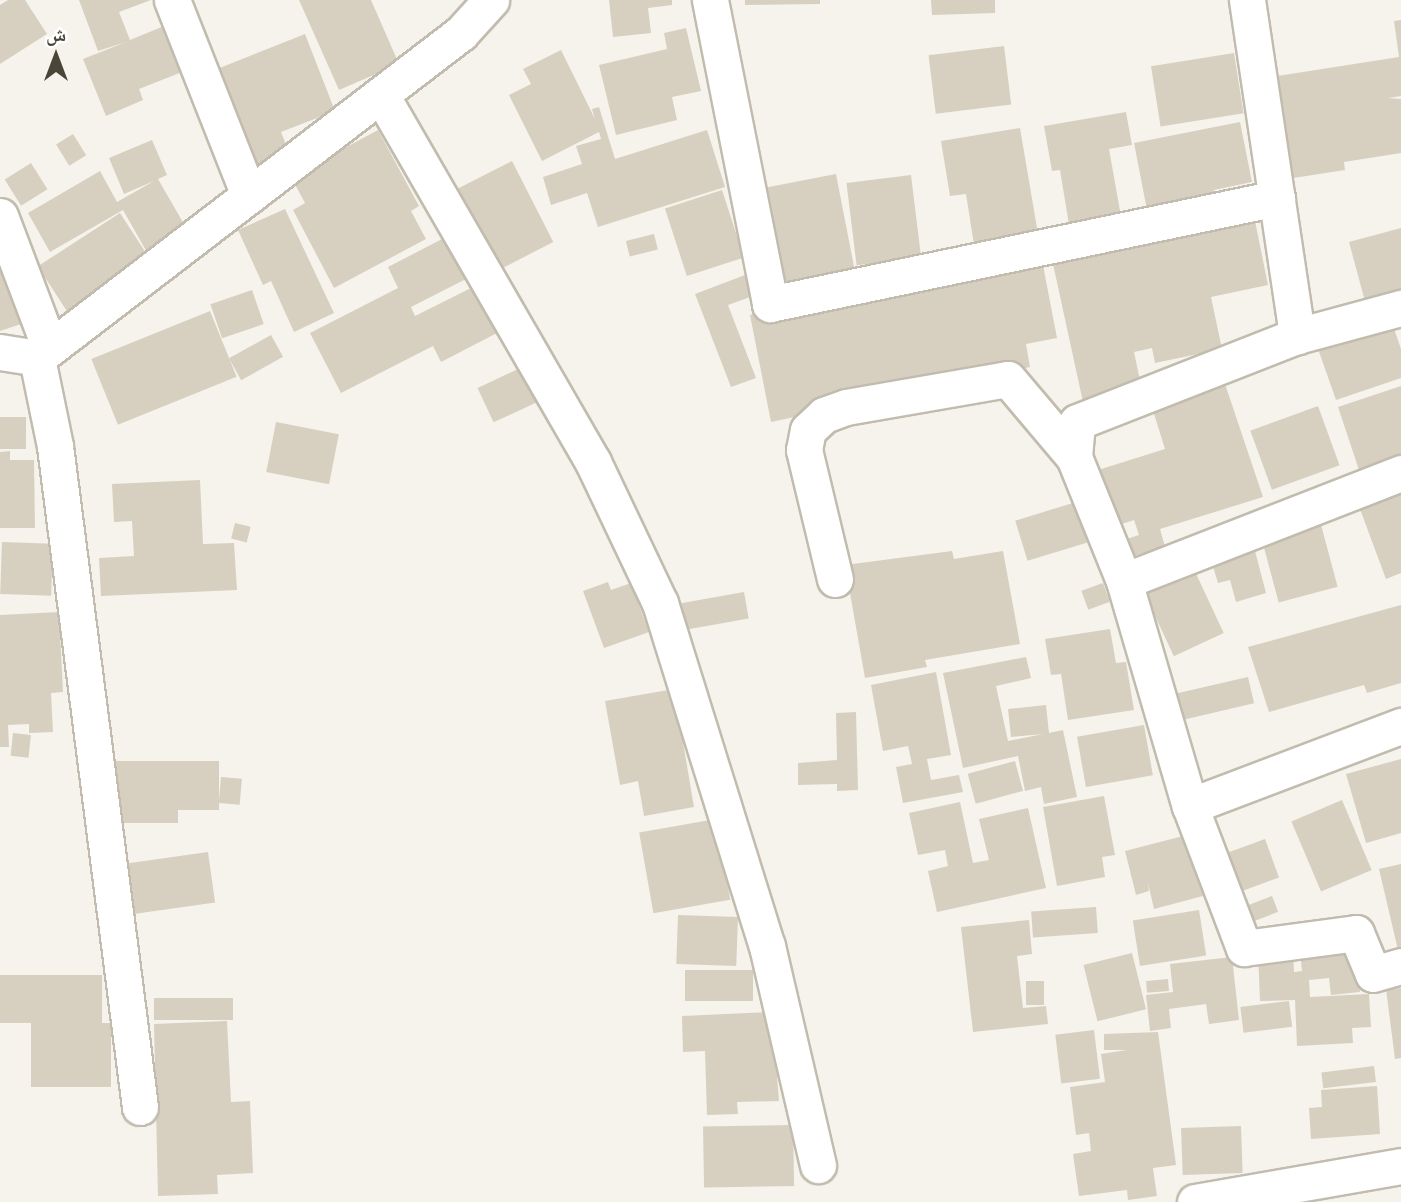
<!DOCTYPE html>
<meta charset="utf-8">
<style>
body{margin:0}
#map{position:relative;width:1401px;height:1202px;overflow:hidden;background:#f5f3eb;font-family:"Work Sans","Noto Naskh Arabic",sans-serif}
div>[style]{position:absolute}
.building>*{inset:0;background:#d7d0c1;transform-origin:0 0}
.roads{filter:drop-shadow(2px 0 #c1bcae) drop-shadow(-2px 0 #c1bcae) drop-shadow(0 2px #c1bcae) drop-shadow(0 -2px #c1bcae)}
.street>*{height:35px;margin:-17.5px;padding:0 17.5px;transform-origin:17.5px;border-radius:17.5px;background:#fff}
span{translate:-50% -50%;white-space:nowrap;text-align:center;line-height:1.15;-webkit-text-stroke:7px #fff;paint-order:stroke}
.north{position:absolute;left:21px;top:21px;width:70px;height:70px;-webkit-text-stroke:5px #fff;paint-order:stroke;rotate:0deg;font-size:19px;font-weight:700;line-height:28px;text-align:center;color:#4a4539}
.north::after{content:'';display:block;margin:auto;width:24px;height:32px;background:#4a4539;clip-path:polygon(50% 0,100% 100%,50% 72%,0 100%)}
</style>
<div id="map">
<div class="building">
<div style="clip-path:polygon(8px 0,25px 0,47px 34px,0 64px,0 5px)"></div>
<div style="clip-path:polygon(79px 0,151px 0,119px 12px,130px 40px,164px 26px,182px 72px,139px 89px,143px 100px,106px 116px,83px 59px,126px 42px,98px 51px)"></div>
<div style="clip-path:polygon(299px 0,371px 0,399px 64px,339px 90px)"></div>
<div style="clip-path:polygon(609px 0,672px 0,672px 5px,648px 8px,651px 33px,613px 37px)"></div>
<div style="clip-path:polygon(745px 0,820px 0,820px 4px,745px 5px)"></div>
<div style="clip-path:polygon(931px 0,995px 0,995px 13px,932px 15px)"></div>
<div style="clip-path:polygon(1401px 20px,1401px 96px,1388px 98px,1401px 99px,1401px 153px,1344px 162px,1345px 170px,1287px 179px,1271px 77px,1399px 57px,1394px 21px)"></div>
<div style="clip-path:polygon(686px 28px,701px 91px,672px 97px,677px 120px,616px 135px,599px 65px,667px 49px,664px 33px)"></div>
<div style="clip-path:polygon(305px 34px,335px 111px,281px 132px,289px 152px,248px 168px,212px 71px)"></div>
<div style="left:1004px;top:46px;width:59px;height:76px;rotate:83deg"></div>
<div style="clip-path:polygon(561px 50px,595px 119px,592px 109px,599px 107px,615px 159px,707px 130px,725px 187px,598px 227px,587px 193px,551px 205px,543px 177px,582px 164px,576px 146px,601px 139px,599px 132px,542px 161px,509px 95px,531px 84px,523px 69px)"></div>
<div style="left:1234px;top:53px;width:61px;height:84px;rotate:81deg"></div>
<div style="clip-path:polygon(1126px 112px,1132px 145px,1109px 149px,1122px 222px,1070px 231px,1060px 170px,1052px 171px,1044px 126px)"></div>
<div style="clip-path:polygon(1240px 122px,1252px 182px,1214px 190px,1215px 197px,1147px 210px,1134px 143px)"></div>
<div style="clip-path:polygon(1020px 128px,1038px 234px,974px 245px,966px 194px,950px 196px,941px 141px)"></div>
<div style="clip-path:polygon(378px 130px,419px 206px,411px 211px,426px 239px,334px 288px,293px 210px,305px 203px,291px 177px)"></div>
<div style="left:73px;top:134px;width:25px;height:20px;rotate:58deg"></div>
<div style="clip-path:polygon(152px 140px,167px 175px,158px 179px,192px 238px,152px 261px,123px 210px,50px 252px,28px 213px,100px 171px,117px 202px,154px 181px,124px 194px,109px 158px)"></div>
<div style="left:512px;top:161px;width:91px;height:70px;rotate:63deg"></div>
<div style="left:31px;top:163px;width:31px;height:31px;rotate:58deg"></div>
<div style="left:836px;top:174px;width:104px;height:70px;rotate:79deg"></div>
<div style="left:911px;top:175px;width:83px;height:65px;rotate:83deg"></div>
<div style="left:722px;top:190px;width:71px;height:60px;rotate:72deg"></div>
<div style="clip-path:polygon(285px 209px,334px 313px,294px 332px,271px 281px,263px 285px,238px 230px)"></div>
<div style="clip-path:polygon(1253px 211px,1268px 285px,1211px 297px,1222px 349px,1155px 363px,1152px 348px,1134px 352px,1142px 390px,1083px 402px,1053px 264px,1189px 234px,1187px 225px)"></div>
<div style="left:120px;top:213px;width:63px;height:98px;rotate:57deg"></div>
<div style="clip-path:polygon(1401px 228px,1401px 296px,1366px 305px,1349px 242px)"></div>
<div style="left:654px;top:234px;width:16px;height:29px;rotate:76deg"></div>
<div style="clip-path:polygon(444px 238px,466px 279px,411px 307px,415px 316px,475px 286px,499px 332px,441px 362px,433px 346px,341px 393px,310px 333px,398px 288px,388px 267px)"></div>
<div style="clip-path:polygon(0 256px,24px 323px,0 331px)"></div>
<div style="clip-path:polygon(1042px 260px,1057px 338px,1026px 344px,1030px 367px,771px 422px,750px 315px)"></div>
<div style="clip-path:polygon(745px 275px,753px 296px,728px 305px,756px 378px,731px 387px,695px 294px)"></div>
<div style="left:252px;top:290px;width:36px;height:44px;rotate:71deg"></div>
<div style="left:210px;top:311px;width:71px;height:128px;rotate:68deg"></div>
<div style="clip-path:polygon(1391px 320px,1401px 349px,1401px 378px,1336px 400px,1317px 346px)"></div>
<div style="left:271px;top:335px;width:25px;height:48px;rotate:61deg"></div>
<div style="left:531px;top:363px;width:38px;height:59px;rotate:65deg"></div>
<div style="clip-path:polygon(1222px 375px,1263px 497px,1160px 529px,1165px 547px,1133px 556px,1127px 539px,1139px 535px,1134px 520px,1116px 526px,1098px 470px,1165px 449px,1149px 398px)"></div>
<div style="clip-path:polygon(1401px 386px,1401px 456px,1359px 470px,1338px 407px)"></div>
<div style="left:1318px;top:406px;width:63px;height:72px;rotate:70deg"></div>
<div style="left:0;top:417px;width:26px;height:32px"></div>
<div style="left:276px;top:422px;width:64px;height:51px;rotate:11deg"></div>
<div style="clip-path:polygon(10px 451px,10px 460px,34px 460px,35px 528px,0 528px,0 452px)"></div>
<div style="clip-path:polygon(200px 480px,203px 544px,234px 543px,237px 590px,101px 596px,99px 558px,134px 556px,132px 521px,114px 522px,112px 484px)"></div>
<div style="clip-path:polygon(1401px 485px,1401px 573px,1386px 579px,1357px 501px)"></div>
<div style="left:1086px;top:499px;width:42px;height:74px;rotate:73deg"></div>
<div style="left:1320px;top:521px;width:68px;height:61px;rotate:75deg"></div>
<div style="left:235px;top:523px;width:16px;height:16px;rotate:14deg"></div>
<div style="left:2px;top:542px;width:51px;height:52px;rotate:2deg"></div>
<div style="clip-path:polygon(1254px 547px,1266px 593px,1236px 602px,1230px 580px,1218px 583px,1211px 560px)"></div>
<div style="clip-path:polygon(952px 551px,954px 559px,1003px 551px,1020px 644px,925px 660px,927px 667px,865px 678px,845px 565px)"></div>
<div style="left:1192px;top:565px;width:75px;height:55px;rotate:65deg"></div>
<div style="clip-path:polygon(608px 582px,611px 590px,631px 583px,649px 632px,604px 648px,583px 591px)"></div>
<div style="left:1103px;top:583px;width:20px;height:23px;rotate:70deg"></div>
<div style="left:744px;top:592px;width:27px;height:70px;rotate:80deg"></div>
<div style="clip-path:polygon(1401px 605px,1401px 683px,1367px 693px,1364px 685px,1269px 712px,1248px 647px)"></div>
<div style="clip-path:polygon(59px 612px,63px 692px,51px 693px,53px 732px,29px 733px,29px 724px,8px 725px,9px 747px,0 747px,0 615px)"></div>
<div style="clip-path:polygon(1110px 629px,1116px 663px,1126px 662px,1134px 710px,1068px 720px,1061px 674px,1051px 675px,1045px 639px)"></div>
<div style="clip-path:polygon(1026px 657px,1031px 678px,996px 686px,1008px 741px,1043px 734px,1011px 737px,1008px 709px,1046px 705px,1049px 733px,1063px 730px,1077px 797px,1044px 804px,1041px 787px,1025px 791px,1018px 756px,963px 768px,943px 673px)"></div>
<div style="clip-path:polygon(936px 672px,951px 755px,927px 759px,931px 780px,959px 775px,963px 792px,903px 803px,896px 767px,912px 764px,908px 746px,883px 751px,871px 685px)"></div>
<div style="left:1248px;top:677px;width:27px;height:77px;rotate:77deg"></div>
<div style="clip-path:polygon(674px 689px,694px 807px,644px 816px,638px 781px,620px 785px,605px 701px)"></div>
<div style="clip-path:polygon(856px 712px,858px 790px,837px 791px,837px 784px,798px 785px,798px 763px,837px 760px,836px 713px)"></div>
<div style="left:1144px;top:725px;width:51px;height:68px;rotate:80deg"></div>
<div style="left:13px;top:733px;width:18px;height:23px;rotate:6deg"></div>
<div style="clip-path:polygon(1401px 759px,1401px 833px,1366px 843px,1346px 774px)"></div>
<div style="clip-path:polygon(115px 761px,219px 761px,219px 810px,178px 810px,178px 823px,115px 823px)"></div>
<div style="left:1015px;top:761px;width:31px;height:49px;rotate:75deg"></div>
<div style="left:221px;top:777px;width:21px;height:26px;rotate:5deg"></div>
<div style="clip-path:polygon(1104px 796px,1115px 855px,1102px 857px,1105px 877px,1057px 886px,1043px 807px)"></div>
<div style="left:1342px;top:800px;width:76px;height:55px;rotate:67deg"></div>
<div style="clip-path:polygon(960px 802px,973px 863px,989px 860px,979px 819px,1028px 808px,1046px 888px,937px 912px,928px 871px,948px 866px,945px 850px,918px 855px,909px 813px)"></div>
<div style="left:716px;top:819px;width:82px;height:78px;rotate:80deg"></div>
<div style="clip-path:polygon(1187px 835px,1203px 896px,1154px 909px,1148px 883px,1149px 891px,1136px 895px,1125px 851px)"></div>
<div style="left:1265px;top:839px;width:41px;height:45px;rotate:70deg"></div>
<div style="left:208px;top:852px;width:51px;height:84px;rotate:82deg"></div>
<div style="clip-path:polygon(1401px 864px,1401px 950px,1398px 950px,1379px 869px)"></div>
<div style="left:1272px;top:896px;width:17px;height:26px;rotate:69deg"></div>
<div style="left:1096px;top:907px;width:26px;height:65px;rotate:86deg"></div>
<div style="left:1199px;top:910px;width:46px;height:67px;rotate:81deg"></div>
<div style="left:678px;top:915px;width:60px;height:49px;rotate:2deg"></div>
<div style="clip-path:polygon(1029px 920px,1032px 954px,1017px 956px,1023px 1008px,1046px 1006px,1048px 1024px,973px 1032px,961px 927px)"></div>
<div style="clip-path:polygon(1355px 946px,1360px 992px,1331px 995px,1329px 978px,1309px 980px,1310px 997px,1369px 994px,1371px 1027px,1352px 1028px,1353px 1043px,1297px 1046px,1295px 1000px,1260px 1001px,1258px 952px,1293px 950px,1294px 972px,1302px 971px,1300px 952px)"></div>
<div style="left:1132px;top:953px;width:58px;height:50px;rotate:76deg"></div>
<div style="clip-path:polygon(1232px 957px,1239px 1020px,1209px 1024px,1206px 1004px,1169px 1009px,1171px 1028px,1150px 1031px,1146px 995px,1173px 992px,1170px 964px)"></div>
<div style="left:753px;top:970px;width:31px;height:68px;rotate:90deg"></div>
<div style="clip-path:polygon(0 975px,102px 975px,102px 1023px,111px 1023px,111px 1087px,31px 1087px,31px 1023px,0 1023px)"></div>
<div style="left:1168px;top:979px;width:12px;height:22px;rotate:85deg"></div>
<div style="left:1026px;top:981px;width:18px;height:24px"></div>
<div style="clip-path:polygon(1401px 988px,1401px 1058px,1395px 1059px,1386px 989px)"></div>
<div style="left:233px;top:998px;width:22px;height:79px;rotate:90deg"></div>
<div style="left:1289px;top:1001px;width:26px;height:49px;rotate:83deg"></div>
<div style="clip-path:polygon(772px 1012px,779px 1101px,737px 1102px,738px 1114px,707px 1115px,705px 1051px,683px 1052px,682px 1016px)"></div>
<div style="clip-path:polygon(227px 1021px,231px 1102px,250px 1101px,253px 1173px,217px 1175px,218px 1194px,158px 1196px,154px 1024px)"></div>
<div style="left:1094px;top:1030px;width:49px;height:39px;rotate:83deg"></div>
<div style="clip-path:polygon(1158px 1032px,1176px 1165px,1153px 1168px,1157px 1196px,1128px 1200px,1127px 1190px,1079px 1196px,1073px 1154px,1091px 1151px,1089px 1133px,1076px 1135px,1070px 1087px,1105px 1082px,1101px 1054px,1127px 1050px,1104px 1050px,1104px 1034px)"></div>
<div style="left:1374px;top:1066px;width:16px;height:53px;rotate:83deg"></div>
<div style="clip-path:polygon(1377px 1086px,1380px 1134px,1311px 1139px,1309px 1108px,1322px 1107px,1321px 1090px)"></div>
<div style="left:793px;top:1125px;width:61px;height:90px;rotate:89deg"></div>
<div style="left:1241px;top:1126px;width:47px;height:60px;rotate:88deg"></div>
</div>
<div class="roads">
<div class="street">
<div style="left:172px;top:0;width:210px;rotate:68.5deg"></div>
<div style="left:710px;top:0;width:310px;rotate:78.8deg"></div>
<div style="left:770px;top:304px;width:518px;rotate:-11.81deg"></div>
<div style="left:1247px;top:0;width:340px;rotate:81.5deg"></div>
<div style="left:1297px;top:336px;width:108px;rotate:-15.1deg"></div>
<div style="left:381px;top:95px;width:424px;rotate:60deg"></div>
<div style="left:593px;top:462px;width:156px;rotate:64.6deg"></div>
<div style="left:660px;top:603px;width:359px;rotate:72.7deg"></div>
<div style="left:767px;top:946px;width:225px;rotate:76.9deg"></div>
<div style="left:0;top:216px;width:141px;rotate:69.3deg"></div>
<div style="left:0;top:352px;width:37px;rotate:9deg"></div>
<div style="left:1074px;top:457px;width:35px;rotate:-85deg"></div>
<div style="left:1077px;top:422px;width:236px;rotate:-21.4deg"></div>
<div style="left:1401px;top:473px;width:297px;rotate:158.7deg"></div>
<div style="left:1124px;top:581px;width:234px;rotate:73.7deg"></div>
<div style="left:1190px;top:806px;width:226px;rotate:-20.8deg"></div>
<div style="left:835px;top:579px;width:133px;rotate:-103.5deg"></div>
<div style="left:804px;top:450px;width:20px;rotate:-79deg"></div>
<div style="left:808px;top:430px;width:22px;rotate:-43deg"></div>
<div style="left:824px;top:415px;width:23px;rotate:-20deg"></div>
<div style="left:846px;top:407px;width:164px;rotate:-9.8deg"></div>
<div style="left:1008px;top:379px;width:102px;rotate:49.8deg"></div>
<div style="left:1074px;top:457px;width:134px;rotate:68deg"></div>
<div style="left:1190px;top:806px;width:152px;rotate:69.2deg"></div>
<div style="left:1244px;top:948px;width:113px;rotate:-7.6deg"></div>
<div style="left:1356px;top:933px;width:44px;rotate:67.5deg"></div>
<div style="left:1373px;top:974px;width:29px;rotate:-16deg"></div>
<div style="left:140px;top:1107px;width:666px;rotate:-97.33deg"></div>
<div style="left:55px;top:446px;width:90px;rotate:-101.6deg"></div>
<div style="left:37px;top:358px;width:534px;rotate:-37.47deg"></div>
<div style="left:461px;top:33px;width:45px;rotate:-47.7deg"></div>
<div style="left:1195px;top:1202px;width:209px;rotate:-9.9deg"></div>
</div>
</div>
<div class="north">ش</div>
</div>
